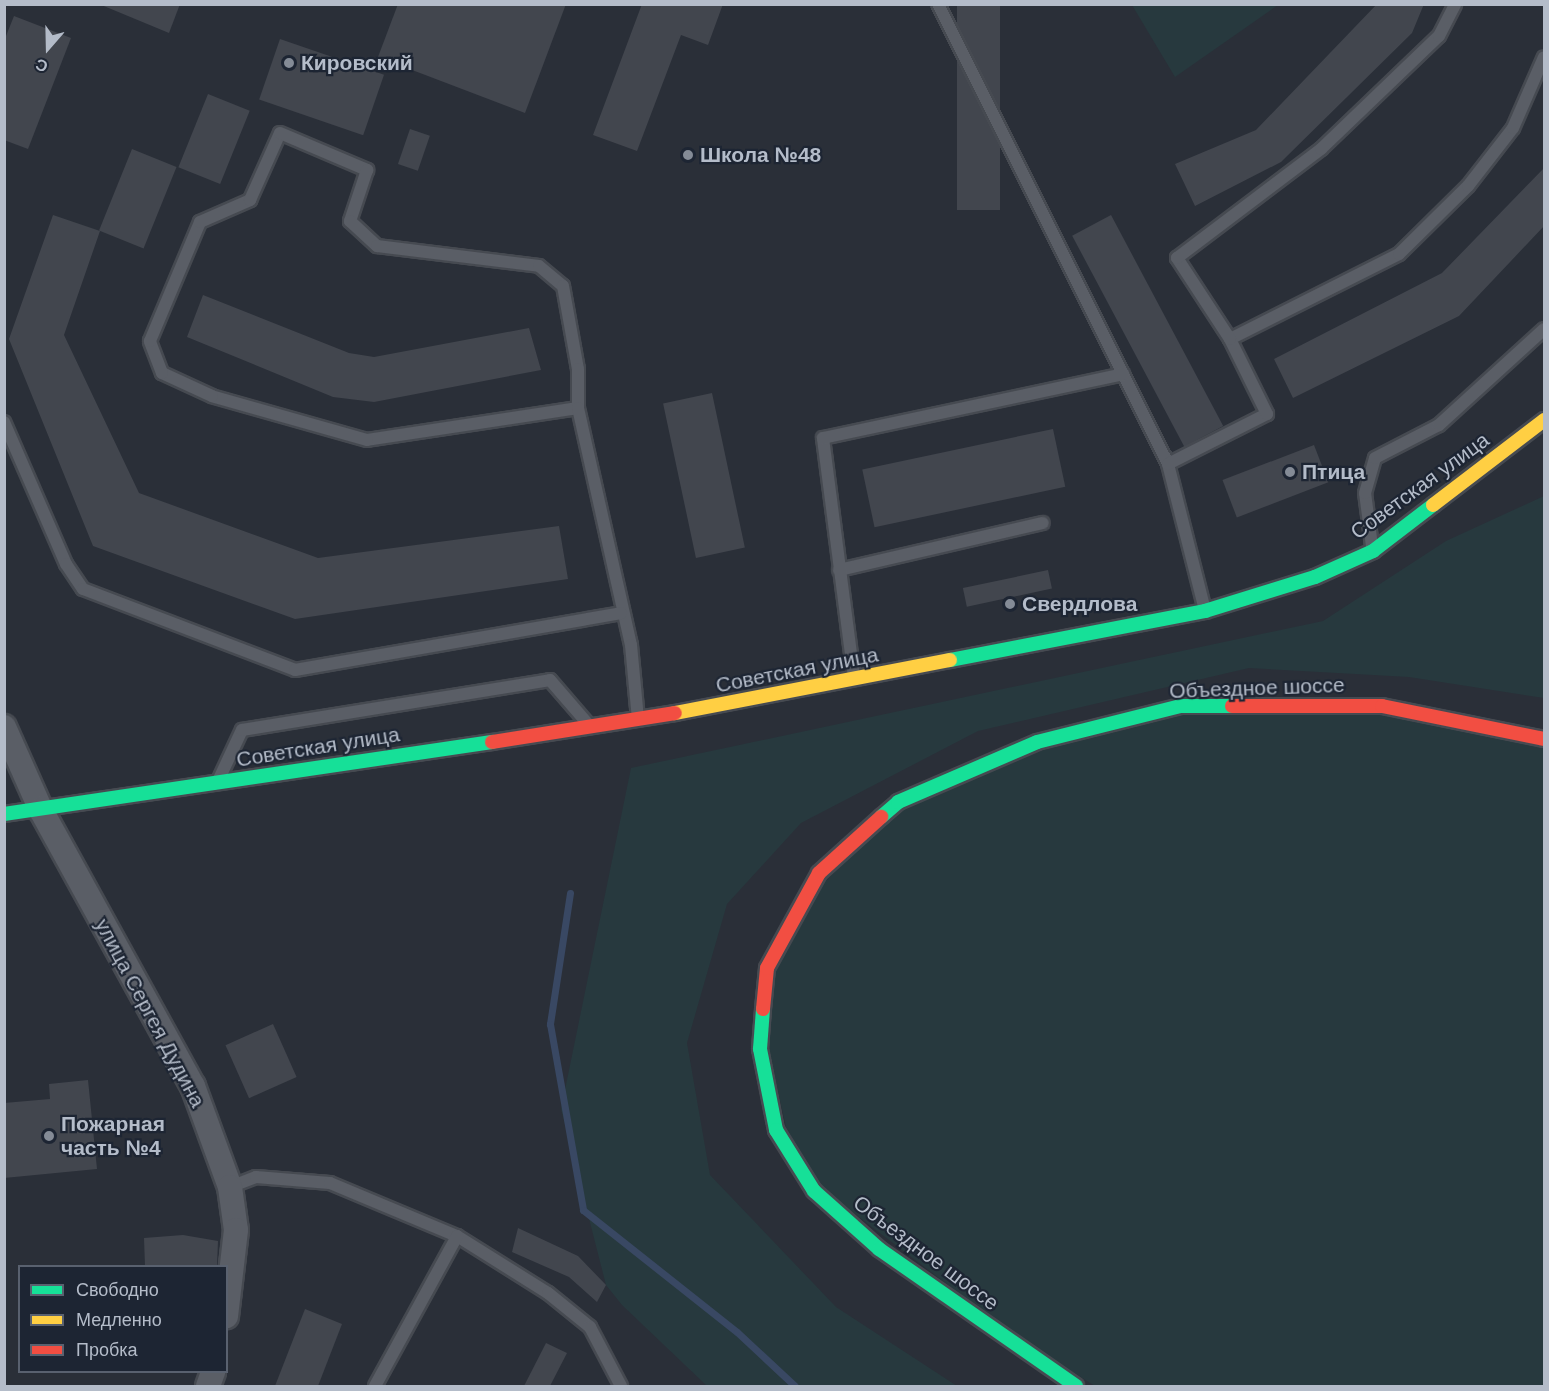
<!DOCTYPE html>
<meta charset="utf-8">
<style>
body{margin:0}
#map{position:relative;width:1549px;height:1391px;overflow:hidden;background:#2a2f38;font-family:Arial,sans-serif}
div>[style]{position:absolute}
.green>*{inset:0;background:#27393e}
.stream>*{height:7px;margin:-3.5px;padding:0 3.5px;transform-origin:3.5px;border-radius:3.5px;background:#394863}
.building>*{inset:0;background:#42464e;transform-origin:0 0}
.roads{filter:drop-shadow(2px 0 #464a51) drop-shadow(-2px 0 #464a51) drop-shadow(0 2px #464a51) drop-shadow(0 -2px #464a51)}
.lane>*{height:12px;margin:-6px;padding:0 6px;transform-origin:6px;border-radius:6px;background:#5a5e66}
.street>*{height:24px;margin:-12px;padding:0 12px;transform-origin:12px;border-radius:12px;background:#5a5e66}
.fast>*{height:14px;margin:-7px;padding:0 7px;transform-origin:7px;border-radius:7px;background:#16e098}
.slow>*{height:14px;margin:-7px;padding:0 7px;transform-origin:7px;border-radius:7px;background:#ffcf43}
.jam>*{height:14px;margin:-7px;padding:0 7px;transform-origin:7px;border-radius:7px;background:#f24e42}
.dots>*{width:16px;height:16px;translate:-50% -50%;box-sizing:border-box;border:3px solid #1d2533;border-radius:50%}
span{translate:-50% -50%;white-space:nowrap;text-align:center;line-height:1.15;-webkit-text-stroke:4.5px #1d2533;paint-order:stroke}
.poi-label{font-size:21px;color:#b4bcc9;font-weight:700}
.left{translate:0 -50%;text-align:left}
.street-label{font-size:21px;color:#b4bcc9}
.frame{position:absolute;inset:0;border:6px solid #b4bcc9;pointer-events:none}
.legend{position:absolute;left:18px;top:1265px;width:210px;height:108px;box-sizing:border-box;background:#1d2533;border:2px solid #59616f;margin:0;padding:8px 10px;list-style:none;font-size:18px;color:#b4bcc9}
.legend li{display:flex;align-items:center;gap:12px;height:30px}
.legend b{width:30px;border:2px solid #59616f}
.north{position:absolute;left:18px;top:18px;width:60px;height:60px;-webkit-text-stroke:4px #1d2533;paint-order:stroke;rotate:200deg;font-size:16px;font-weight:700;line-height:24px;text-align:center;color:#b4bcc9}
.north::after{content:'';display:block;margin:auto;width:21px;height:27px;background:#b4bcc9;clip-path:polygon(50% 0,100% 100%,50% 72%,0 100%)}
</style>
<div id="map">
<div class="green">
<div style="clip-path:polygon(1132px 5px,1278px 5px,1175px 77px)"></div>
<div style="clip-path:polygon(1544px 496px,1544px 698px,1409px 677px,1249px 668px,978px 731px,801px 823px,727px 904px,687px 1043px,710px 1175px,836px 1307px,957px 1386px,707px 1386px,622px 1305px,606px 1285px,561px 1109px,631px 768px,1323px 621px,1446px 541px)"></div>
<div style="clip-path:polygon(1376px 714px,1544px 746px,1544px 1386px,1095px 1386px,1019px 1339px,818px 1186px,786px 1127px,769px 1052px,772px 974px,822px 884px,902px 808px,1036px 752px,1170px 715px)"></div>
</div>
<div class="stream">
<div style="left:570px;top:893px;width:133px;rotate:98.7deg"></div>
<div style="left:550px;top:1024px;width:189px;rotate:79.9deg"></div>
<div style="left:583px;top:1210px;width:196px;rotate:38.4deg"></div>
<div style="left:737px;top:1332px;width:79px;rotate:43deg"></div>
</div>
<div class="building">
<div style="clip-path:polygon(99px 4px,180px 4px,169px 33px)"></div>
<div style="clip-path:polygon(398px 4px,566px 4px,525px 113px,378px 57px)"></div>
<div style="clip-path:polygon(642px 4px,723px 4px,708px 45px,681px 35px,637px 151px,593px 135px)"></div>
<div style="left:957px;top:4px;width:43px;height:206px"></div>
<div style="clip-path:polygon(1377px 4px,1424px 4px,1412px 33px,1281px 162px,1195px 206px,1175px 164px,1256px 130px)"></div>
<div style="clip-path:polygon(14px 16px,71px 38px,28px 149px,4px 140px,4px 41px)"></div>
<div style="left:280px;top:39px;width:110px;height:64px;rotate:19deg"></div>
<div style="left:208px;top:94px;width:45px;height:79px;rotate:22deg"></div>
<div style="left:410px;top:129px;width:21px;height:37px;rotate:19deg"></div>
<div style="left:132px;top:149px;width:48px;height:88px;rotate:22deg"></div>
<div style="clip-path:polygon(1545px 167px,1545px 225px,1459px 316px,1293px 398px,1274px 359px,1442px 273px)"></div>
<div style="clip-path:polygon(53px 215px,100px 231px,64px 335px,139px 493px,318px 558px,559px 526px,568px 579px,295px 619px,93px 546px,9px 339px)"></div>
<div style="left:1111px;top:215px;width:239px;height:44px;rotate:62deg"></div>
<div style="clip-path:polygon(203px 295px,349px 353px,374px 357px,529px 328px,541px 370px,374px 402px,333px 397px,187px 337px)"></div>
<div style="left:712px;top:393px;width:158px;height:50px;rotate:78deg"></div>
<div style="left:1053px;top:429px;width:59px;height:195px;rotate:78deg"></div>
<div style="left:1314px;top:445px;width:40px;height:98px;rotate:69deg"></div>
<div style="left:1048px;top:570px;width:19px;height:87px;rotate:78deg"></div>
<div style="left:273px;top:1024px;width:58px;height:52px;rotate:66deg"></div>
<div style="clip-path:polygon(88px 1080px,97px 1169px,4px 1178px,4px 1103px,50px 1099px,49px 1084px)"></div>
<div style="clip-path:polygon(518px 1228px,578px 1256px,606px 1285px,597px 1302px,569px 1277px,512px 1252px)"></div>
<div style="clip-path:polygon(183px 1235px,218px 1241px,217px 1266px,145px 1266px,144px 1238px)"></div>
<div style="clip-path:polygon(305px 1309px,342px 1324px,318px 1386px,275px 1386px)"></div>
<div style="clip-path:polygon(546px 1343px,567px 1353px,550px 1386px,524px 1386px)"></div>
</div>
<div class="roads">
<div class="lane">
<div style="left:938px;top:4px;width:514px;rotate:63.43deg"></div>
<div style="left:1168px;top:464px;width:151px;rotate:75.8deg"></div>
<div style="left:1230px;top:339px;width:189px;rotate:-26.7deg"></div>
<div style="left:1399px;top:254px;width:97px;rotate:-44.6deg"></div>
<div style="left:1468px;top:186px;width:73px;rotate:-52.2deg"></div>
<div style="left:1513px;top:128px;width:77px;rotate:-66.4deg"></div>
<div style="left:578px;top:408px;width:213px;rotate:171.4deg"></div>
<div style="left:367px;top:440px;width:161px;rotate:-164.2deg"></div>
<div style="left:212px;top:396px;width:55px;rotate:-155.3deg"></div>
<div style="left:162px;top:373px;width:34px;rotate:-111deg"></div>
<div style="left:150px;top:341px;width:129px;rotate:-67.2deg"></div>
<div style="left:200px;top:222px;width:55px;rotate:-23.7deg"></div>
<div style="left:250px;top:200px;width:73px;rotate:-65.9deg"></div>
<div style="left:280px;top:133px;width:95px;rotate:23deg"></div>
<div style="left:367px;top:170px;width:54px;rotate:108.4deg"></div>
<div style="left:350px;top:221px;width:37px;rotate:43deg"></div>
<div style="left:377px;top:246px;width:163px;rotate:7deg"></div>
<div style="left:539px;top:266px;width:31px;rotate:40deg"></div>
<div style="left:563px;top:286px;width:84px;rotate:79.8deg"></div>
<div style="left:578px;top:369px;width:39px;rotate:90deg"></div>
<div style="left:578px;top:408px;width:243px;rotate:77.4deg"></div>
<div style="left:631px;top:645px;width:74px;rotate:84.6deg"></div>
<div style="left:4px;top:422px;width:155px;rotate:66.4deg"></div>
<div style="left:66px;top:564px;width:30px;rotate:56deg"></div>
<div style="left:83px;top:589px;width:227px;rotate:20.9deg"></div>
<div style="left:295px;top:670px;width:331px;rotate:-9.9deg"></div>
<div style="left:1168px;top:464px;width:111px;rotate:-26.8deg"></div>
<div style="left:1267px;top:414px;width:84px;rotate:-116.3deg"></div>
<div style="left:1230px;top:339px;width:97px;rotate:-123.2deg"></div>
<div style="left:1177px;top:258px;width:181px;rotate:-37.1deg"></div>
<div style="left:1321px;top:149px;width:163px;rotate:-43.8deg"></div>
<div style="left:1439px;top:36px;width:36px;rotate:-63deg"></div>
<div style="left:1372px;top:546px;width:53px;rotate:-97.5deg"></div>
<div style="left:1365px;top:493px;width:36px;rotate:-74deg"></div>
<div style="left:1375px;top:458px;width:72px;rotate:-27.3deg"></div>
<div style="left:1439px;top:425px;width:142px;rotate:-42.4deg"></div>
<div style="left:839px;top:570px;width:209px;rotate:-13deg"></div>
<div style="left:854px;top:677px;width:241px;rotate:-97.4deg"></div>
<div style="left:823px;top:438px;width:307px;rotate:-12deg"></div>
<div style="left:219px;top:779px;width:54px;rotate:-64.9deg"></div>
<div style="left:242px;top:730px;width:312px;rotate:-9.2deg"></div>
<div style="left:550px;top:680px;width:58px;rotate:49.2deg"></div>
<div style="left:230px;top:1187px;width:28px;rotate:-21deg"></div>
<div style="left:256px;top:1177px;width:74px;rotate:4.6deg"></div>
<div style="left:330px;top:1183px;width:138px;rotate:22.7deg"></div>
<div style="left:457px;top:1236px;width:107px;rotate:32.1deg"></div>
<div style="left:548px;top:1293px;width:54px;rotate:39deg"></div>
<div style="left:590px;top:1327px;width:67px;rotate:62.3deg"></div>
<div style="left:375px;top:1386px;width:171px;rotate:-61.3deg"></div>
</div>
<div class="street">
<div style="left:4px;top:727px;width:91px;rotate:66deg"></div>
<div style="left:41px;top:810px;width:315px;rotate:61.2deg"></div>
<div style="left:193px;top:1086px;width:108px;rotate:69.9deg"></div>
<div style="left:230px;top:1187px;width:43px;rotate:82.1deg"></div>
<div style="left:236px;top:1230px;width:87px;rotate:96.6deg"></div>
<div style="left:208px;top:1386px;width:15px;rotate:-70deg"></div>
</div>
<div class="fast">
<div style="left:950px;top:660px;width:260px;rotate:-10.9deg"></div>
<div style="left:1205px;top:611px;width:115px;rotate:-17.2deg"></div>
<div style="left:1315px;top:577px;width:64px;rotate:-24.1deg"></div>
<div style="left:1373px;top:551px;width:76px;rotate:-37.5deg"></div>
<div style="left:4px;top:814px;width:493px;rotate:-8.4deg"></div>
<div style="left:881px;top:817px;width:23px;rotate:-41deg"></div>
<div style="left:898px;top:802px;width:151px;rotate:-23.3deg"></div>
<div style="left:1037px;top:742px;width:147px;rotate:-14.1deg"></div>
<div style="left:1180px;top:706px;width:52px"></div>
<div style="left:763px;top:1009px;width:40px;rotate:94.3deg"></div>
<div style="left:760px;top:1049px;width:83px;rotate:78.8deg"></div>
<div style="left:776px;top:1130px;width:72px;rotate:58.1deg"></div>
<div style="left:814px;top:1191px;width:87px;rotate:41.7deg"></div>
<div style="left:879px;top:1249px;width:240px;rotate:34.8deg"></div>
</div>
<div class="slow">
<div style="left:1433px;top:505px;width:140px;rotate:-37.4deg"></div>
<div style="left:675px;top:713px;width:280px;rotate:-10.9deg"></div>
</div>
<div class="jam">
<div style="left:1232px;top:706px;width:150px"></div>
<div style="left:1382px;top:706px;width:165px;rotate:11.5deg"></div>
<div style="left:492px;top:742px;width:185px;rotate:-9deg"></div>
<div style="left:763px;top:1009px;width:41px;rotate:-84.4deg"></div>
<div style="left:767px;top:968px;width:108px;rotate:-61.3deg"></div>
<div style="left:819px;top:873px;width:84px;rotate:-42.1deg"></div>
</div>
</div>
<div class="dots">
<div style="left:289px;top:63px;background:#848b96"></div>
<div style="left:688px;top:155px;background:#848b96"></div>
<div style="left:1290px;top:472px;background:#848b96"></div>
<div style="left:1010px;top:604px;background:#848b96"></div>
<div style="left:49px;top:1136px;background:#848b96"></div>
</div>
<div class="poi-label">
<span class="left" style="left:301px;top:63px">Кировский</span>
<span class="left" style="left:700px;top:155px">Школа №48</span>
<span class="left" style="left:1302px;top:472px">Птица</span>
<span class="left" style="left:1022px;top:604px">Свердлова</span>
<span class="left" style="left:61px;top:1136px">Пожарная<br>часть №4</span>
</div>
<div class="street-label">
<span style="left:1420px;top:486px;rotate:-36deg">Советская улица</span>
<span style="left:797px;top:670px;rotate:-11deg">Советская улица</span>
<span style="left:1257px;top:688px;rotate:-2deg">Объездное шоссе</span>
<span style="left:318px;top:747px;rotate:-9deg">Советская улица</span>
<span style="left:150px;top:1013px;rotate:62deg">улица Сергея Дудина</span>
<span style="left:926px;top:1253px;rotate:37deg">Объездное шоссе</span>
</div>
<div class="frame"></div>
<ul class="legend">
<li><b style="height:8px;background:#16e098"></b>Свободно</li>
<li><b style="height:8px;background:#ffcf43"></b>Медленно</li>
<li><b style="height:8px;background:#f24e42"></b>Пробка</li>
</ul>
<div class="north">С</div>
</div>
